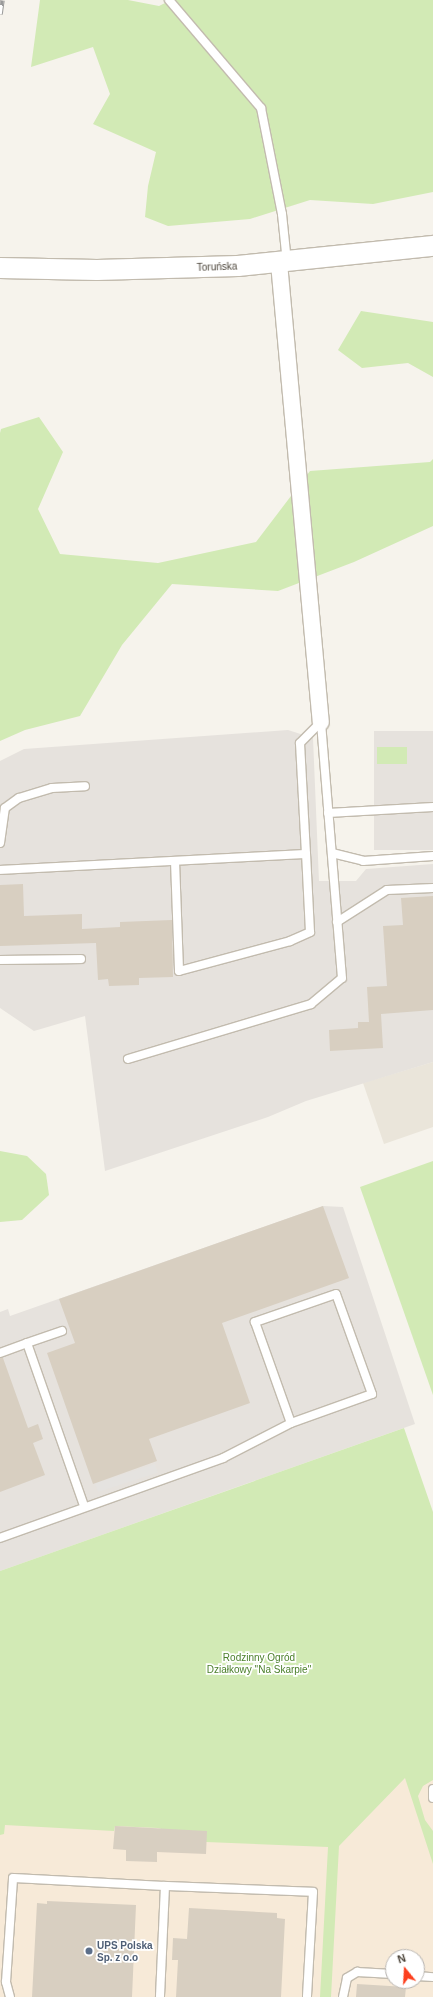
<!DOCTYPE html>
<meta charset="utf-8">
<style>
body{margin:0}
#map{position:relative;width:433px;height:1997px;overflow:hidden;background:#f6f3ec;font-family:Arial,sans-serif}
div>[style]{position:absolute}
.residential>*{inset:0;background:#eae5da}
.commercial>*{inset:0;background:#f7ead8}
.industrial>*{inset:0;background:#e6e2dd;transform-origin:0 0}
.green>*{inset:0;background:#d2eab5;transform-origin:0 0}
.parking>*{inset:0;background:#e5e3e0;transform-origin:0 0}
.building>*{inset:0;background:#d8cfc1}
.roads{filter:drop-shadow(1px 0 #c2bbae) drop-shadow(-1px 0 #c2bbae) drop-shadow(0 1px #c2bbae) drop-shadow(0 -1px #c2bbae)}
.service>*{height:8px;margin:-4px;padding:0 4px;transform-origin:4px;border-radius:4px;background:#fff}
.minor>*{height:16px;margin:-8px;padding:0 8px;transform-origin:8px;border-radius:8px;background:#fff}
.tertiary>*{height:20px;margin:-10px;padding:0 10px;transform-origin:10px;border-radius:10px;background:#fff}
.rail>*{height:4.5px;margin-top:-2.25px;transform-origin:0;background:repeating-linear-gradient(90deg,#fff 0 9px,#9a9a9a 0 18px);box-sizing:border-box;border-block:1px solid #9a9a9a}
.dots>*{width:11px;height:11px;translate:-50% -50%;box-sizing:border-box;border:2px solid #fff;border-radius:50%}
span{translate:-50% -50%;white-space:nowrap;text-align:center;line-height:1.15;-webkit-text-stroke:3.5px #fff;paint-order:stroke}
.street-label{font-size:10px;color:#4b4439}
.park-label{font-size:10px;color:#4a7f2a}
.service-label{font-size:10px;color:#4e5e75;font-weight:700}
.left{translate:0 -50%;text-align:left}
.north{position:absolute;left:385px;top:1949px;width:40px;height:40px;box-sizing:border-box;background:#fff;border:1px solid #b7b4b0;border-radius:50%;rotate:342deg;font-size:11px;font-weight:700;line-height:16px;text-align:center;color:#4b4439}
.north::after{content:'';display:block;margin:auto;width:14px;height:18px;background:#fc3f1d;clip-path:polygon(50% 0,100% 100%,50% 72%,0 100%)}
</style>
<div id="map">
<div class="residential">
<div style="clip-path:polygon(433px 1062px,433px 1127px,384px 1144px,363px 1083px)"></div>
</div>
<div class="commercial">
<div style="clip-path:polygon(evenodd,433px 1753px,433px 1997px,0 1997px,0 1818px,405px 1777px,433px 1753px,393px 1957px,417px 1957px,417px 1981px,393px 1981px,393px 1957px)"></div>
</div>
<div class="industrial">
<div style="clip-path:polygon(288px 730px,313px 738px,319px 881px,356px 881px,366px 869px,433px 864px,433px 1062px,306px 1101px,268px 1117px,105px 1171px,85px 1016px,34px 1031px,0 1008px,0 761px,24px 749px)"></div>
<div style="left:433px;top:731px;width:119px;height:59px;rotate:90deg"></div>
<div style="clip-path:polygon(323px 1206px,343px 1207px,415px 1424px,0 1571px,0 1312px,8px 1309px,10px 1316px)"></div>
</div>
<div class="green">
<div style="clip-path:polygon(40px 0,128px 0,159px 6px,171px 0,433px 0,433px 192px,373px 204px,310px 200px,250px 219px,168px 226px,145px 217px,148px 186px,156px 152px,93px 124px,110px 94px,93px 47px,31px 67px)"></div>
<div style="clip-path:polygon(361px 311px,433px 322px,433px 377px,408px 363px,362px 368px,338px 350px)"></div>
<div style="clip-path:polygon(39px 417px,63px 452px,38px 509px,60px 554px,158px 563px,256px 542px,310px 471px,430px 462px,433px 459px,433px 526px,354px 562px,278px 591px,172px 584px,122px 645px,80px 716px,25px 730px,0 741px,0 433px,1px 429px)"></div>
<div style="left:407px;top:747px;width:17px;height:30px;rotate:90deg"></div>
<div style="clip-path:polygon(0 1151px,27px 1156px,46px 1174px,49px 1195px,22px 1220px,0 1222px)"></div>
<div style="clip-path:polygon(433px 1161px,433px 1395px,360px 1187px)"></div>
<div style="clip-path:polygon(404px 1428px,433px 1512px,433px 1780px,423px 1786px,418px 1796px,425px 1820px,433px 1831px,433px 1864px,405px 1778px,339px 1846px,331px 1997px,320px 1997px,328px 1847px,206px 1842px,158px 1828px,115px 1826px,114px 1831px,5px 1825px,4px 1834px,0 1835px,0 1571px)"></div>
</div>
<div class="parking">
<div style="left:155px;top:1464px;width:9px;height:63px;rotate:72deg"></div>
</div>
<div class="building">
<div style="clip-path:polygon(23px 884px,24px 916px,82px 914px,82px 929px,120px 927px,120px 922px,172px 920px,173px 977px,139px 978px,139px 985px,109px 986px,108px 979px,98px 980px,96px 943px,0 946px,0 885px)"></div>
<div style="clip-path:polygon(433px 896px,433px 1010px,381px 1014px,383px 1048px,330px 1051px,329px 1030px,358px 1028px,358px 1022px,369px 1022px,367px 987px,387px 986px,383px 926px,403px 925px,401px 898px)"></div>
<div style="clip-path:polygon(323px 1206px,349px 1278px,222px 1323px,250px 1403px,149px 1439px,157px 1461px,93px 1484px,47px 1353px,75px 1343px,59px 1299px)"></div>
<div style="clip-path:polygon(0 1358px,3px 1358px,28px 1428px,38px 1424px,43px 1439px,33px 1443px,45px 1475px,0 1492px)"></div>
<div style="clip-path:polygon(115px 1826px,207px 1831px,206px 1854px,157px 1852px,157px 1862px,126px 1861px,126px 1850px,113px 1849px)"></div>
<div style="clip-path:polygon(47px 1901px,136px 1905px,132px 1997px,32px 1997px,37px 1903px,47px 1904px)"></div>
<div style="clip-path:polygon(189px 1908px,277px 1913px,277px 1918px,285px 1919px,281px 1997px,176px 1997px,178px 1960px,172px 1960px,173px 1938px,187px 1939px)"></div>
<div style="clip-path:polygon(357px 1984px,406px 1987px,405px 1997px,356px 1997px)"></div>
</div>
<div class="roads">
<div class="service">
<div style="left:169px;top:0;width:142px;rotate:49.6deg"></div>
<div style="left:261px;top:108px;width:108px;rotate:78.8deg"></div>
<div style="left:282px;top:214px;width:48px;rotate:84.1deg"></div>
<div style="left:328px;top:813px;width:105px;rotate:-3.3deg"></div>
<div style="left:0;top:843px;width:35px;rotate:-82deg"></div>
<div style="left:5px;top:808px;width:17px;rotate:-36deg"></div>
<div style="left:19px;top:798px;width:34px;rotate:-17deg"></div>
<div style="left:52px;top:788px;width:33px;rotate:-3deg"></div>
<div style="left:332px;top:853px;width:32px;rotate:14deg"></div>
<div style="left:363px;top:861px;width:70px;rotate:-4.1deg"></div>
<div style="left:175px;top:861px;width:110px;rotate:87.9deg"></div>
<div style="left:179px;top:971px;width:115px;rotate:-15.1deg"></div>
<div style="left:290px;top:941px;width:22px;rotate:-24deg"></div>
<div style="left:310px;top:932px;width:78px;rotate:-92.9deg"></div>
<div style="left:0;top:870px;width:306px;rotate:-3deg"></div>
<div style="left:306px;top:854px;width:111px;rotate:-93.1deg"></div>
<div style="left:300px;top:743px;width:30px;rotate:-45deg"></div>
<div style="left:337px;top:922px;width:59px;rotate:-32.6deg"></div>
<div style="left:387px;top:890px;width:46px;rotate:-2.5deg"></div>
<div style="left:0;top:960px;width:81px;rotate:-0.7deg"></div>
<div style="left:128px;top:1059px;width:191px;rotate:-16.7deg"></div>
<div style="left:311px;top:1004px;width:40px;rotate:-40deg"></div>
<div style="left:342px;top:978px;width:257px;rotate:-94.7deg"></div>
<div style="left:27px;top:1343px;width:37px;rotate:-19deg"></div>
<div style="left:0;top:1353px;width:29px;rotate:-20deg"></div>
<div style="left:27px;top:1343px;width:173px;rotate:70.7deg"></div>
<div style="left:0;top:1538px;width:237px;rotate:-19.7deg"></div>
<div style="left:223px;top:1458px;width:76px;rotate:-27.2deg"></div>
<div style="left:291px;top:1423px;width:86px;rotate:-19.7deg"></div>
<div style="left:372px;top:1394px;width:106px;rotate:-109.8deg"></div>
<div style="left:336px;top:1294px;width:86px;rotate:160.9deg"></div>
<div style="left:255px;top:1322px;width:107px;rotate:70.4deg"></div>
<div style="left:433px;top:1789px;width:9px;rotate:90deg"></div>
<div style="left:165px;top:1886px;width:148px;rotate:2.3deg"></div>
<div style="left:313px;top:1892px;width:105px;rotate:93.3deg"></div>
<div style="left:417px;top:1976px;width:16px;rotate:4deg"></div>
<div style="left:10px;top:1997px;width:16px;rotate:-105deg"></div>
<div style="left:6px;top:1982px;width:104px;rotate:-86.1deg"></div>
<div style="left:13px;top:1878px;width:152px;rotate:3deg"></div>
<div style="left:165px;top:1886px;width:111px;rotate:92.6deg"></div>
<div style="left:343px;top:1997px;width:19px;rotate:-78deg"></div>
<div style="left:347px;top:1978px;width:12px;rotate:-31deg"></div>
<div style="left:357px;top:1972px;width:36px;rotate:3deg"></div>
</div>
<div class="minor">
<div style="left:279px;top:263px;width:461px;rotate:84.8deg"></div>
</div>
<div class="tertiary">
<div style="left:0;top:268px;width:97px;rotate:1.2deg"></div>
<div style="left:97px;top:270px;width:141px;rotate:-1.6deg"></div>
<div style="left:238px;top:266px;width:196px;rotate:-5.9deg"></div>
</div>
</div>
<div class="rail">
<div style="left:0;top:14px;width:14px;rotate:-82deg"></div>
</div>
<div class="dots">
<div style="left:89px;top:1951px;background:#5c6f8a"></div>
</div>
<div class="street-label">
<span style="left:217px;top:267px;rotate:-2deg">Toruńska</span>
</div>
<div class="park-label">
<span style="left:259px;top:1663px">Rodzinny Ogród<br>Działkowy "Na Skarpie"</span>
</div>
<div class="service-label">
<span class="left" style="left:97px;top:1951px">UPS Polska<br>Sp. z o.o</span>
</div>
<div class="north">N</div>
</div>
